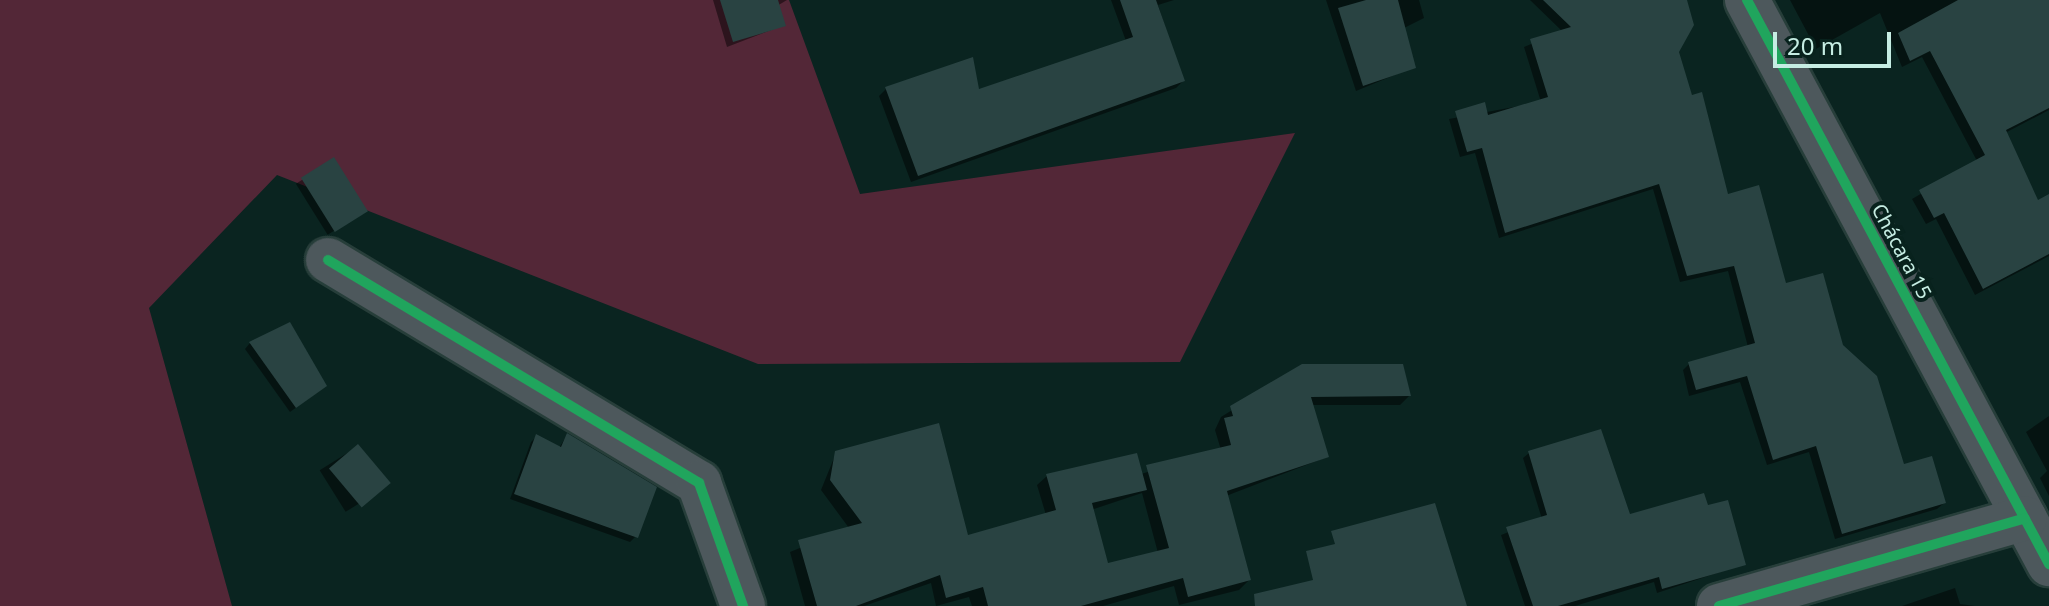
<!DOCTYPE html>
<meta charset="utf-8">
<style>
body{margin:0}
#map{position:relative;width:2049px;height:606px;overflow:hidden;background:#0a2420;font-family:"Noto Sans",sans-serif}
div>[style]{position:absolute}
.green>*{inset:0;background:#532737}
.shadow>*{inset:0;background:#0007;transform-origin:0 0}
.building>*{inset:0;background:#294342;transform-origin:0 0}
.roads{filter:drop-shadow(2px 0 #273e3a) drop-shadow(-2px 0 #273e3a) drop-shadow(0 2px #273e3a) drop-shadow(0 -2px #273e3a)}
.street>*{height:44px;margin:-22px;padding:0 22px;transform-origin:22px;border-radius:22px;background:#4d585c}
.cycleway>*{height:10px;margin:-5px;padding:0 5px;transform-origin:5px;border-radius:5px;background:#20a55d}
span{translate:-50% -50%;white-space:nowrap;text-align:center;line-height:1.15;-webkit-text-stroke:8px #08221d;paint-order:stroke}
.street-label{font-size:20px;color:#c6ede3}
.scale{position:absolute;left:1773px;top:32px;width:118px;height:36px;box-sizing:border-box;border:4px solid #c6ede3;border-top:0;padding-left:10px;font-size:24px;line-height:28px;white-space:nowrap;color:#c6ede3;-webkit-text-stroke:6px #08221d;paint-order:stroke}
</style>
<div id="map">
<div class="green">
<div style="clip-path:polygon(0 0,789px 0,860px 194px,1295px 133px,1180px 362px,758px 364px,277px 175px,149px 308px,232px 606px,0 606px)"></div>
</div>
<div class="shadow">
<div style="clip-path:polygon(713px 0,787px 0,777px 6px,784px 25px,727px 47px)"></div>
<div style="clip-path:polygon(1111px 0,1174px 0,1158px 5px,1183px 81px,1176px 88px,911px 182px,879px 96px,886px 89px,977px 91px,1126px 41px)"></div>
<div style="clip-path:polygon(1326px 0,1419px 0,1424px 18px,1404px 28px,1414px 67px,1356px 91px)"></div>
<div style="clip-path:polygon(1530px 0,1685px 0,1677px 52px,1726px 196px,1785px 285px,1842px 346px,1903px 466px,1944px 503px,1937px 509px,1835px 539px,1809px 452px,1767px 465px,1740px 382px,1689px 396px,1683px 370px,1689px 364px,1748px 347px,1728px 271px,1680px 282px,1653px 189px,1499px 238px,1475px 153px,1460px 157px,1449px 119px,1541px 102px,1524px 47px,1562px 31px)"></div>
<div style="clip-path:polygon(1790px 0,2049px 0,2049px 110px,2005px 133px,2037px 203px,2049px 197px,2049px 256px,1975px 295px,1936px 219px,1926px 224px,1912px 199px,1977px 161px,1922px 57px,1902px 67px,1880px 13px,1816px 49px)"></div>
<div style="left:334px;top:160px;width:60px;height:45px;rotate:58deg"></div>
<div style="clip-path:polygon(250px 343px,319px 391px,290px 412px,245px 349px)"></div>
<div style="clip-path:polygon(evenodd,1302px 366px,1409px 396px,1400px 405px,1312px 405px,1327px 457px,1226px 496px,1249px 580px,1239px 590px,1179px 605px,1174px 586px,1103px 606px,972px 606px,969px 597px,936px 606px,931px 583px,864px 606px,805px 606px,790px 552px,849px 528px,821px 490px,836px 453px,967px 538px,1046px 515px,1037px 485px,1047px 476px,1141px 474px,1221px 450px,1215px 430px,1221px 417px,1302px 366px,1142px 493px,1158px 553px,1107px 566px,1091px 510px,1142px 493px)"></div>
<div style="clip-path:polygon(2049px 416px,2049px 496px,2040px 478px,2047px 471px,2026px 432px)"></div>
<div style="clip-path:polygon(567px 435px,636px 536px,630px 542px,510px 499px,531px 442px,536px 437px,559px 448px)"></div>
<div style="left:357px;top:447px;width:49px;height:44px;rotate:58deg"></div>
<div style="clip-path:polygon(1529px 453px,1629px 516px,1706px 508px,1744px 564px,1657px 593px,1654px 582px,1575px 606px,1525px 606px,1501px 535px,1542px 519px,1523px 458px)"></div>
<div style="clip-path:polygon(1955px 588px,1960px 604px,1975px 606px,1902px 606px)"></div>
</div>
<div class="building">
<div style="clip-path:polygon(720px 0,778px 0,786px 26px,733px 42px)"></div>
<div style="clip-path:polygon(1120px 0,1156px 0,1185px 81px,918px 176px,885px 87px,973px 57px,979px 89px,1133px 37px)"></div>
<div style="clip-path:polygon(1366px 0,1398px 0,1416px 68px,1363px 86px,1338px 8px)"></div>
<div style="clip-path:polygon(1543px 0,1687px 0,1694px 25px,1679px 52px,1692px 95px,1702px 92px,1728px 194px,1759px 185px,1786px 283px,1823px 273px,1843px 345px,1877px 376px,1904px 464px,1932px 456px,1946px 503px,1842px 534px,1816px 446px,1773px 460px,1747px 376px,1696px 390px,1688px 362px,1755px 343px,1734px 266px,1687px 276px,1659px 184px,1505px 233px,1482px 148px,1467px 152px,1455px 111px,1485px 102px,1488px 115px,1548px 97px,1530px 39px,1571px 27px)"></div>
<div style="clip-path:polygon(1958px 0,2049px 0,2049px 108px,2006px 130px,2038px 200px,2049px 194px,2049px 254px,1983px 289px,1944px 213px,1934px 218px,1919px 190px,1985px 155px,1930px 51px,1910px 61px,1898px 33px)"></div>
<div style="left:334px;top:157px;width:64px;height:39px;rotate:58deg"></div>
<div style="clip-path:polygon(290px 322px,327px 386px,296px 408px,249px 342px)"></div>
<div style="clip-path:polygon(1302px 364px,1403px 364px,1411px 396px,1311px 397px,1329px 457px,1227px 491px,1251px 580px,1188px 597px,1183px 578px,1081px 606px,988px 606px,983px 587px,946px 598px,940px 575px,856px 606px,817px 606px,798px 540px,862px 523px,830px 480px,835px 451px,939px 423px,968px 535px,1056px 510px,1046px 474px,1137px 453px,1147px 490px,1092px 503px,1108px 563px,1169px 548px,1146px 465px,1231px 445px,1224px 418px,1233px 416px,1230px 406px)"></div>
<div style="clip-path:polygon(1601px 429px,1630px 514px,1704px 493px,1708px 505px,1728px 500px,1746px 565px,1662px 589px,1659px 577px,1558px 606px,1533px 606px,1506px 527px,1547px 515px,1528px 451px)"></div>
<div style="clip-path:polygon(567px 433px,657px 487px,638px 538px,514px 494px,536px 434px,561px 447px)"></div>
<div style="left:358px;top:444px;width:51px;height:38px;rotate:50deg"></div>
<div style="clip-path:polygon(1435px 503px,1467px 606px,1255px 606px,1254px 594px,1313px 580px,1306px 551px,1335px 544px,1331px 531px)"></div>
</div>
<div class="roads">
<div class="street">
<div style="left:1747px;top:0;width:640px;rotate:61.83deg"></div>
<div style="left:328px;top:260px;width:433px;rotate:31deg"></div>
<div style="left:699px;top:483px;width:131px;rotate:70.3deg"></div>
<div style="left:1719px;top:606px;width:318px;rotate:-16deg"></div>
</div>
</div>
<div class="cycleway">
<div style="left:1747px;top:0;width:640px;rotate:61.83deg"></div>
<div style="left:328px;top:260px;width:433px;rotate:31deg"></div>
<div style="left:699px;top:483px;width:131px;rotate:70.3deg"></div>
<div style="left:1719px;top:606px;width:318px;rotate:-16deg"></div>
</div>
<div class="street-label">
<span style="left:1902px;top:251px;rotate:62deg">Chácara 15</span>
</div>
<div class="scale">20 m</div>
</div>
